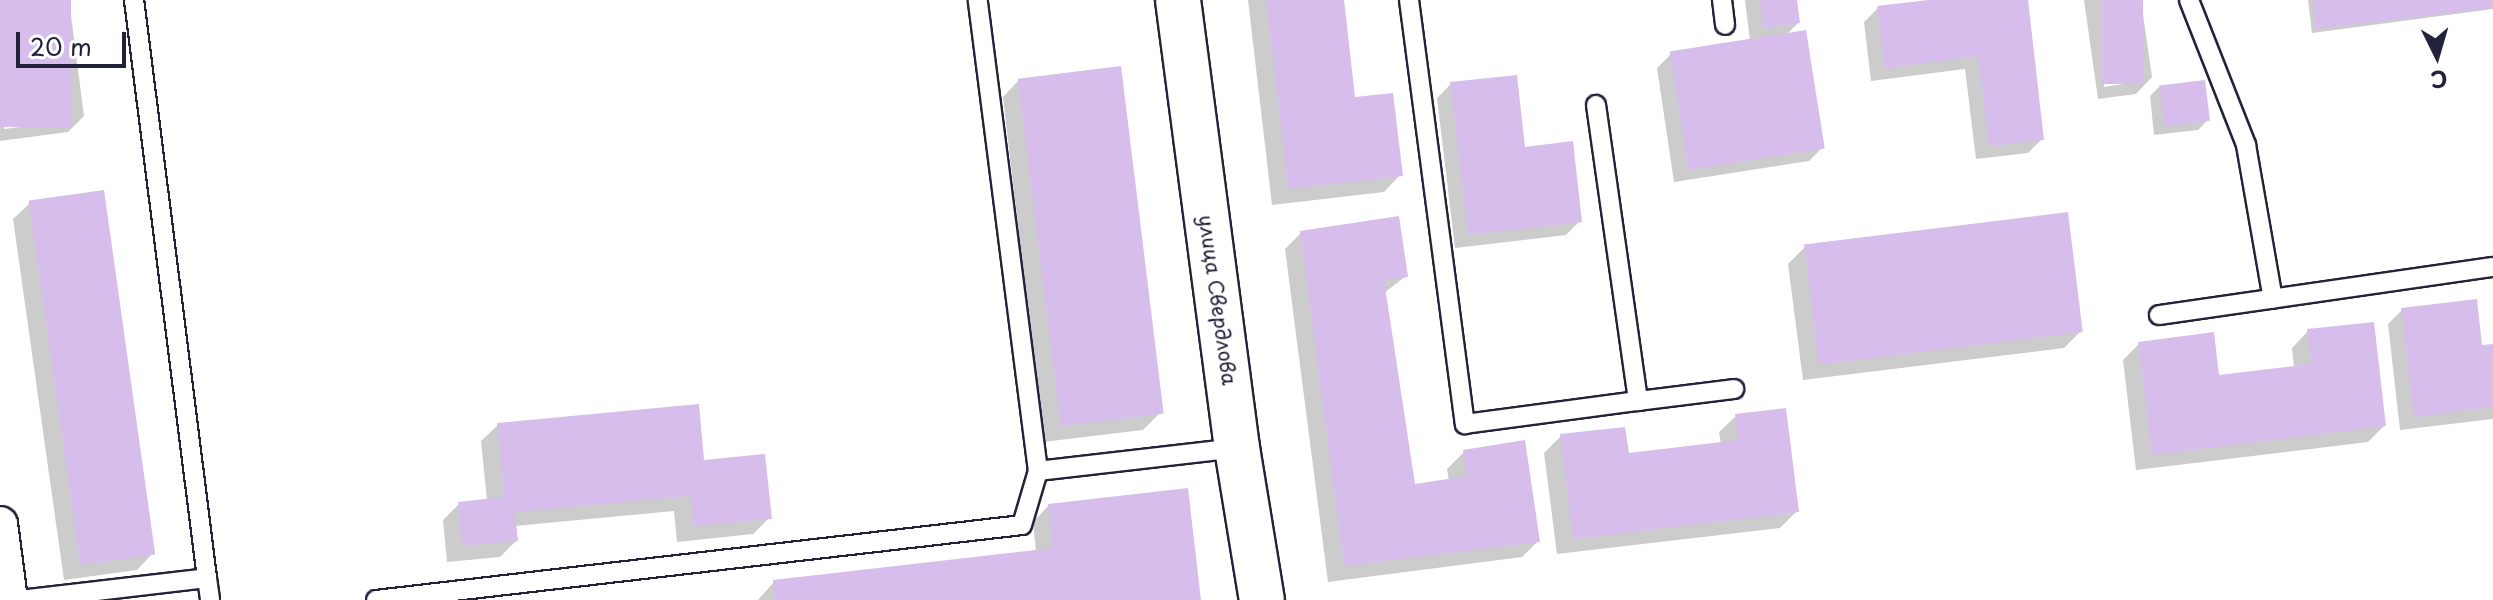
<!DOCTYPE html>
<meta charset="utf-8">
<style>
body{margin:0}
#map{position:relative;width:2493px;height:600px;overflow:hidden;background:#fff;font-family:"Playpen Sans",sans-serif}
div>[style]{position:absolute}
.shadow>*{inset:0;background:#0003}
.building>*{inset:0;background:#d7bdec;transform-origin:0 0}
.roads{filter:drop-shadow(2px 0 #22223b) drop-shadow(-2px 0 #22223b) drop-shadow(0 2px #22223b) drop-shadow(0 -2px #22223b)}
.lane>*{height:18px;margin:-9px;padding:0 9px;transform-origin:9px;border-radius:9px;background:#fff}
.street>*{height:34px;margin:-17px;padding:0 17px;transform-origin:17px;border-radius:17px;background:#fff}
.secondary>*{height:44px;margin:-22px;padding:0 22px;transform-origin:22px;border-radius:22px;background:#fff}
span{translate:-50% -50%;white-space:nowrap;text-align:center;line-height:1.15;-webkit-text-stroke:7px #fff;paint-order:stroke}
.street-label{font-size:20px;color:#22223b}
.north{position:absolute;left:2397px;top:16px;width:80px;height:80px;-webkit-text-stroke:6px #fff;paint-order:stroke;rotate:175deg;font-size:22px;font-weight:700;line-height:32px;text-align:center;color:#22223b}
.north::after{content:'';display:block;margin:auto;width:28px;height:36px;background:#22223b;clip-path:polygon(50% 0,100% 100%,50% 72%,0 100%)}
.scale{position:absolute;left:16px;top:32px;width:110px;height:36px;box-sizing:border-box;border:4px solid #22223b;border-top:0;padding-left:10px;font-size:24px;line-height:28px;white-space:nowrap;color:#22223b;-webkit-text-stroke:6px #fff;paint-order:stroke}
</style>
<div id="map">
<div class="shadow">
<div style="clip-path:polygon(evenodd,0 0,69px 0,84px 116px,68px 132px,0 141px,0 0,68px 117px,68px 121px,4px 129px,4px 125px,68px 117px)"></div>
<div style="clip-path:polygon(1248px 0,1342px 0,1354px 100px,1400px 175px,1384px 192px,1272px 205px)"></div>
<div style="clip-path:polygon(1745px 0,1795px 0,1798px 23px,1785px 36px,1823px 147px,1809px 161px,1674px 182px,1657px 68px,1671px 54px,1750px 41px)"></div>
<div style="clip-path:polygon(1944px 0,2025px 0,2042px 139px,2028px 153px,1976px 159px,1965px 69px,1871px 81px,1864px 22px,1878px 8px)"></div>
<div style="clip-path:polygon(evenodd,2084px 0,2141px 0,2152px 77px,2136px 94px,2098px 99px,2084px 0,2136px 78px,2136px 82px,2104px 87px,2104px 83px,2136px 78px)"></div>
<div style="clip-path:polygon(2308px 0,2493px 0,2493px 9px,2312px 33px)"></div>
<div style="clip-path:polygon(1019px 80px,1159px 414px,1143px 430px,1043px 442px,1003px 97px)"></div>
<div style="clip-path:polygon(1451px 84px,1523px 149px,1580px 221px,1566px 235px,1455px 248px,1437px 98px)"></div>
<div style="clip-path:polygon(2160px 86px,2208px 120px,2198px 130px,2154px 135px,2150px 96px)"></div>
<div style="clip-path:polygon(30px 203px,153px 553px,137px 570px,64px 580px,13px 219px)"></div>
<div style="clip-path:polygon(1301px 233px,1406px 276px,1384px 293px,1413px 486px,1449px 481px,1447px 469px,1464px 452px,1538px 541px,1522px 557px,1328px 582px,1285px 249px)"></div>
<div style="clip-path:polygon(1805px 247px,2081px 331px,2064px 348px,1803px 380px,1788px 264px)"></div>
<div style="clip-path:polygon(2402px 310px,2480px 347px,2493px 346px,2493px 419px,2400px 430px,2388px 324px)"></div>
<div style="clip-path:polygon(2308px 331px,2384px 426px,2368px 442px,2136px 470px,2123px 360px,2139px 344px,2217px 377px,2294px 368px,2292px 348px)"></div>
<div style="clip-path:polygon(1736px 416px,1797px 511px,1780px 528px,1557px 554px,1544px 453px,1561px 436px,1627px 456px,1721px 444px,1719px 432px)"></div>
<div style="clip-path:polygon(498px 425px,703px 462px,769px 518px,753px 534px,677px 542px,674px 511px,515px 526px,516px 541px,500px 557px,447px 562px,443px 520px,459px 504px,487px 501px,481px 441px)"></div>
<div style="clip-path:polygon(1049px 505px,1199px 600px,758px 600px,774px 582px,1036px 552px,1033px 522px)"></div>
</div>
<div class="building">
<div style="left:0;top:0;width:71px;height:127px"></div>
<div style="clip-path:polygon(1266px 0,1344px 0,1355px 97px,1393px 93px,1403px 176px,1288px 189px)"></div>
<div style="clip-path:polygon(1760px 0,1797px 0,1800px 23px,1763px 28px)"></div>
<div style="clip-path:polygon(1928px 0,2028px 0,2044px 140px,1989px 146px,1978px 56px,1885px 68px,1877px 6px)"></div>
<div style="left:2102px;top:0;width:41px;height:84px"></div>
<div style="clip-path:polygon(2313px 0,2493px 0,2493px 8px,2316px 29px)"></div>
<div style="left:1806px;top:30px;width:120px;height:138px;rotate:81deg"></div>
<div style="left:1121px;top:66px;width:350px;height:104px;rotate:83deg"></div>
<div style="clip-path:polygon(1517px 75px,1525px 147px,1573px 141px,1582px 222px,1468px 235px,1450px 82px)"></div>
<div style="left:2205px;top:80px;width:41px;height:46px;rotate:83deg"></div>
<div style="left:104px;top:190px;width:368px;height:76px;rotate:82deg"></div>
<div style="left:2068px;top:212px;width:121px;height:266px;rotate:83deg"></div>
<div style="clip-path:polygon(1399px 216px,1408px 277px,1384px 280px,1415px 484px,1467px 476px,1463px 450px,1525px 440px,1540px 542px,1344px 566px,1300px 231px)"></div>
<div style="clip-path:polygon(2477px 299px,2482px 345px,2493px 344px,2493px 407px,2414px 417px,2401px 308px)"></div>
<div style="clip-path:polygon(2374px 322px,2386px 426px,2152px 455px,2138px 342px,2214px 332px,2219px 375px,2311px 364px,2307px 329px)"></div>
<div style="clip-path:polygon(699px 404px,704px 460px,765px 454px,772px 519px,693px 526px,690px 496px,515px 512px,518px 541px,462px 546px,458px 502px,504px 497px,497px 423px)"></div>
<div style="clip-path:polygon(1786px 408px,1799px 512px,1573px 539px,1560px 434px,1625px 427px,1629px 453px,1738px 440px,1735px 414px)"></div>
<div style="clip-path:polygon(1188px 488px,1201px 600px,775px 600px,773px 580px,1053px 548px,1048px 504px)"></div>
</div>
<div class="roads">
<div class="lane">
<div style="left:134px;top:0;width:583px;rotate:82.8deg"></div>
<div style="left:1409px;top:0;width:428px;rotate:82.5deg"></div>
<div style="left:1465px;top:424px;width:175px;rotate:-7.6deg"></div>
<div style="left:1722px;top:0;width:25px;rotate:83deg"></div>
<div style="left:2189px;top:0;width:156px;rotate:68.5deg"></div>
<div style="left:2246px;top:145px;width:156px;rotate:80.1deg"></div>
<div style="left:1596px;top:105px;width:299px;rotate:81.9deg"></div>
<div style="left:1638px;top:401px;width:97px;rotate:-7.1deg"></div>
<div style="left:2159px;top:315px;width:337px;rotate:-8.2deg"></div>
<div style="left:1038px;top:471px;width:200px;rotate:-6.6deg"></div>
<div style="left:20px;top:600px;width:188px;rotate:-6.7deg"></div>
<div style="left:207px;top:578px;width:22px;rotate:82deg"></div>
<div style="left:376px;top:600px;width:650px;rotate:-6.62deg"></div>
<div style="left:1022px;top:525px;width:56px;rotate:-73.5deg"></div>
<div style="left:1038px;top:471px;width:475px;rotate:-97.3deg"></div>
</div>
<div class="street">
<div style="left:0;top:524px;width:77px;rotate:82.5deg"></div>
</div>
<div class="secondary">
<div style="left:1178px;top:0;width:452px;rotate:82.5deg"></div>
<div style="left:1237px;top:448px;width:154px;rotate:80.7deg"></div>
</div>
</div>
<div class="street-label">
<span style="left:1218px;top:300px;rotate:82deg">улица Свердлова</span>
</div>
<div class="north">С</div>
<div class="scale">20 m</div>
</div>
